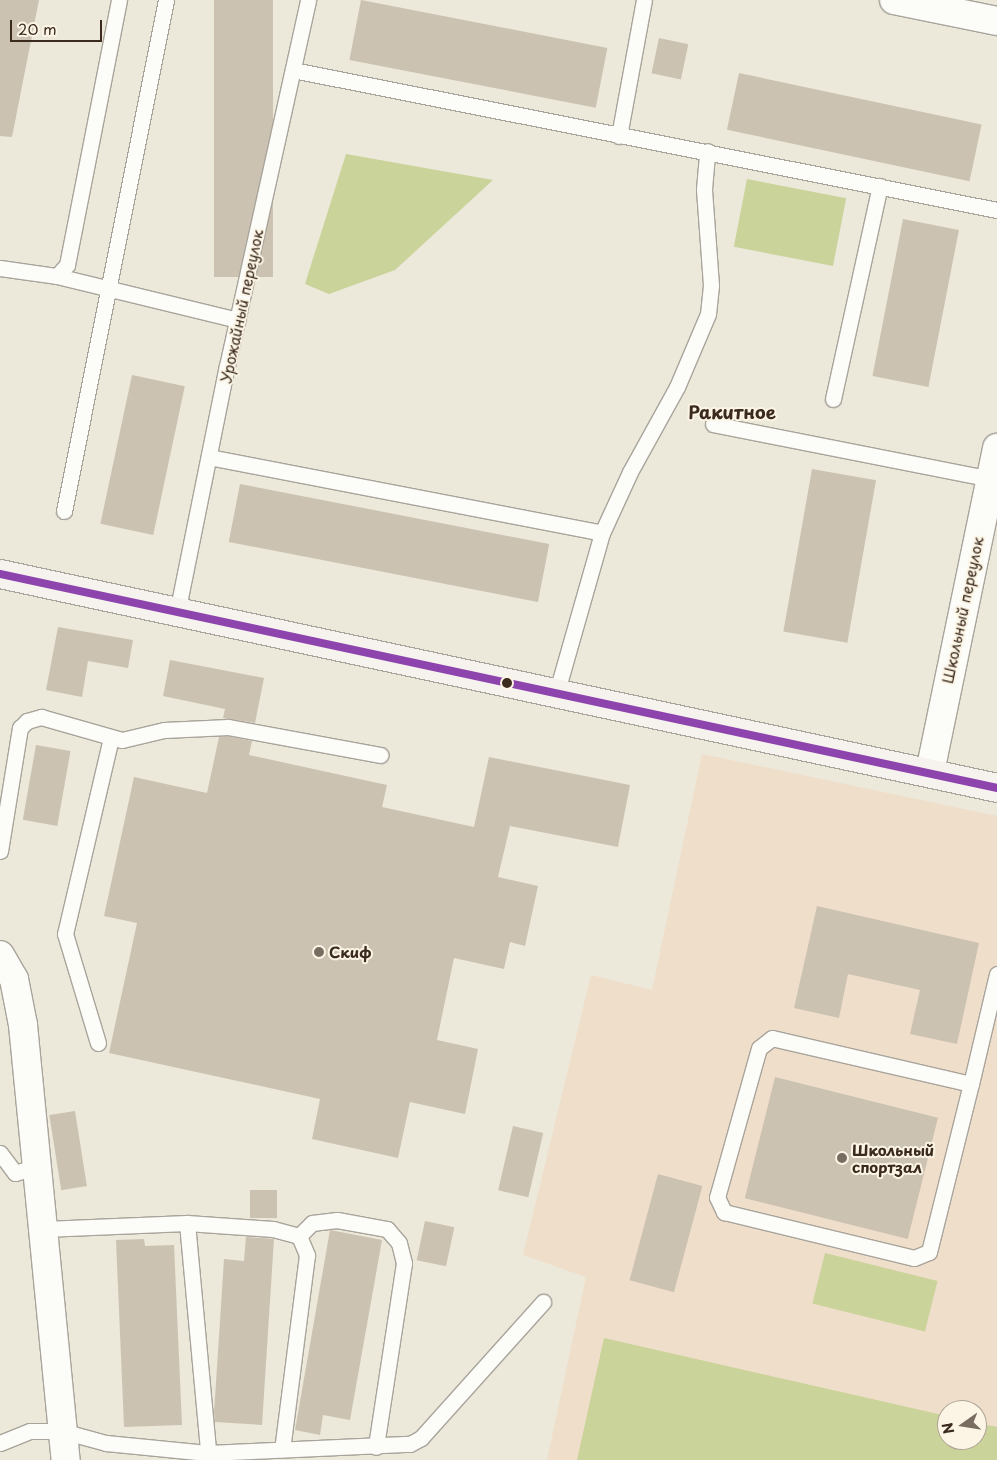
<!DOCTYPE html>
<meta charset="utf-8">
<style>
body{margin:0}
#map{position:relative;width:997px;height:1460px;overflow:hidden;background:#ece8da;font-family:"Playpen Sans",sans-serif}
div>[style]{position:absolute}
.built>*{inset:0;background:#efdeca}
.green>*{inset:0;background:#cad399;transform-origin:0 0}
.building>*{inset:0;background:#ccc2b2;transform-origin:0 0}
.roads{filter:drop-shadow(1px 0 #a9a49b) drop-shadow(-1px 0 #a9a49b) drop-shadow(0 1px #a9a49b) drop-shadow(0 -1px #a9a49b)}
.lane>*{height:15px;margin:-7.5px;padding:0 7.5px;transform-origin:7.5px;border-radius:7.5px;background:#fcfcf9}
.street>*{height:28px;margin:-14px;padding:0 14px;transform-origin:14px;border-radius:14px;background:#fcfcf9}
.secondary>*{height:28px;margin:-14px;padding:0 14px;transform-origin:14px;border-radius:14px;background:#f6f3ef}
.bus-1>*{height:8px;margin:-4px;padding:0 4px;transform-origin:4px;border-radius:4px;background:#8e44ad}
.dots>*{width:14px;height:14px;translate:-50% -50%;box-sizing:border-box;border:2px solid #fcf5e5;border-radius:50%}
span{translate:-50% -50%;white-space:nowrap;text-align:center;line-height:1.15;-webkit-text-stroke:4px #fcf5e5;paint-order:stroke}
.street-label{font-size:15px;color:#3b2a1e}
.poi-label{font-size:15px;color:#3b2a1e;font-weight:700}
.left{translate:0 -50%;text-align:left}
.quarter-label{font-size:18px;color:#3b2a1e;font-weight:700}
.north{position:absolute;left:937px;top:1400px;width:50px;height:50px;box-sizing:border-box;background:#fcf5e5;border:1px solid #afa495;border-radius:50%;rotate:257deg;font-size:14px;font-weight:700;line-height:20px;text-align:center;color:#3b2a1e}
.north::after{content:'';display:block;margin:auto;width:18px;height:22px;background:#796c60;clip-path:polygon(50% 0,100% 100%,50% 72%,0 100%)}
.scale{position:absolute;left:10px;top:20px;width:92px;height:22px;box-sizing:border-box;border:2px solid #3b2a1e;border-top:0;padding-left:6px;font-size:15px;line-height:18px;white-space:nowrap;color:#3b2a1e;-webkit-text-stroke:4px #fcf5e5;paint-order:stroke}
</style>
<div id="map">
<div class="built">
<div style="clip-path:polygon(evenodd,702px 754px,997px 816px,997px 1460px,547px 1460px,586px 1277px,523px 1255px,591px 975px,652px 990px,702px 754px,947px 1410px,977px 1410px,977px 1440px,947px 1440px,947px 1410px)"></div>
</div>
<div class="green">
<div style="clip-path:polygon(346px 154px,493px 180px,395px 270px,329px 294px,305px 284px)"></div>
<div style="left:747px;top:179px;width:101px;height:69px;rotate:11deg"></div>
<div style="left:825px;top:1253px;width:116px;height:52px;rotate:14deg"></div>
<div style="clip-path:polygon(604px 1338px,947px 1416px,947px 1440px,977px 1440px,977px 1423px,997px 1427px,997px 1460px,577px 1460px)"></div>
</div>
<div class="building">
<div style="clip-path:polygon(0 0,39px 0,12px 137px,0 136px)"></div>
<div style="left:214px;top:0;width:59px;height:277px"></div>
<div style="left:361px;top:0;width:251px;height:61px;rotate:11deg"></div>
<div style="left:659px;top:38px;width:30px;height:36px;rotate:12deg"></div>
<div style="left:739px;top:73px;width:248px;height:58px;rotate:12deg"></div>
<div style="left:903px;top:219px;width:57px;height:160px;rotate:11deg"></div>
<div style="left:132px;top:375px;width:54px;height:152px;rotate:12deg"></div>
<div style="left:812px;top:469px;width:65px;height:165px;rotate:10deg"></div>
<div style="left:240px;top:484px;width:315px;height:59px;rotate:11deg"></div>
<div style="clip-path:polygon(58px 627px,133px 640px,128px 668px,88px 661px,82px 697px,46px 690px)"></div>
<div style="clip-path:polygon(170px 660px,264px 678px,255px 723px,223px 718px,225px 709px,163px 696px)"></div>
<div style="clip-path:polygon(227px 736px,252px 741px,249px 755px,387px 785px,382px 807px,474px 827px,489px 757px,630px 785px,618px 847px,510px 826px,498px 877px,538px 886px,525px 946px,510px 942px,504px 969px,454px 958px,437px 1040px,478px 1049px,465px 1114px,410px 1102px,398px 1158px,312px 1139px,320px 1099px,109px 1053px,137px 923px,104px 916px,134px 777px,207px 793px,219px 737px)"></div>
<div style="left:36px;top:745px;width:35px;height:76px;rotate:10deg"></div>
<div style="clip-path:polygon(817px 906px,979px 943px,957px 1044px,910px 1034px,920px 990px,848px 974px,839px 1018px,794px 1008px)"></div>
<div style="left:775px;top:1077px;width:168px;height:125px;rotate:14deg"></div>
<div style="left:75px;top:1111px;width:76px;height:26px;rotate:81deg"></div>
<div style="left:513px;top:1126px;width:31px;height:66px;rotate:13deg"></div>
<div style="left:658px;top:1174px;width:46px;height:110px;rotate:15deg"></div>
<div style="left:250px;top:1190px;width:27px;height:28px"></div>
<div style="left:425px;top:1221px;width:30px;height:40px;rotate:12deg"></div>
<div style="clip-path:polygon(330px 1230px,382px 1240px,350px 1420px,323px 1415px,320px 1435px,295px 1430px)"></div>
<div style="clip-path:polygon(246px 1237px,274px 1239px,262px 1425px,215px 1422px,214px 1413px,224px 1259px,244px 1261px)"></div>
<div style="clip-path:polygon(144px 1239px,145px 1246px,174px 1245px,182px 1425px,124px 1427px,116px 1240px)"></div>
</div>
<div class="roads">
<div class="lane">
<div style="left:293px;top:70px;width:718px;rotate:11.25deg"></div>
<div style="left:619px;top:136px;width:138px;rotate:-79.6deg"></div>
<div style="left:0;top:268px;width:58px;rotate:8deg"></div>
<div style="left:57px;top:276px;width:15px;rotate:-48deg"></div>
<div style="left:67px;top:265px;width:270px;rotate:-78.9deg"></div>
<div style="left:57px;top:276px;width:186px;rotate:13.7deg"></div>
<div style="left:833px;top:399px;width:218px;rotate:-77.6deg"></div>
<div style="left:713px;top:424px;width:282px;rotate:11.2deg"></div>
<div style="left:209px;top:457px;width:400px;rotate:10.9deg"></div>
<div style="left:64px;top:511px;width:521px;rotate:-78.71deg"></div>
<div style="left:177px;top:613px;width:252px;rotate:-78.6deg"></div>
<div style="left:227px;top:366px;width:375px;rotate:-77.5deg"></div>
<div style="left:557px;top:691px;width:164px;rotate:-74.1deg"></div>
<div style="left:602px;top:533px;width:67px;rotate:-65.3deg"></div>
<div style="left:630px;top:472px;width:97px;rotate:-61.1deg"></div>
<div style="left:677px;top:387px;width:79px;rotate:-67deg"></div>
<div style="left:708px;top:314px;width:29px;rotate:-84deg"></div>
<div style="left:711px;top:285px;width:96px;rotate:-94.2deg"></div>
<div style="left:704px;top:189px;width:38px;rotate:-85deg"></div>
<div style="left:0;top:851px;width:125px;rotate:-80.8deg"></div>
<div style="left:20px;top:728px;width:10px;rotate:-45deg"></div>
<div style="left:27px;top:721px;width:15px;rotate:-16deg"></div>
<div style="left:41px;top:717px;width:84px;rotate:15.9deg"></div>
<div style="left:122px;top:740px;width:43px;rotate:-13.4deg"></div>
<div style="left:164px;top:730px;width:64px;rotate:-2.7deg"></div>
<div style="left:228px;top:727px;width:155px;rotate:10.4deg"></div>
<div style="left:98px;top:1043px;width:114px;rotate:-106.8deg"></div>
<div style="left:65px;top:934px;width:201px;rotate:-76.8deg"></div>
<div style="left:971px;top:1084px;width:204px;rotate:-167deg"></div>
<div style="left:772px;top:1038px;width:16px;rotate:142deg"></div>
<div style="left:759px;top:1048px;width:155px;rotate:105.7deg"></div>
<div style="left:717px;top:1197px;width:17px;rotate:65deg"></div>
<div style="left:724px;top:1212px;width:195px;rotate:13.6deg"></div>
<div style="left:914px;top:1258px;width:16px;rotate:-22deg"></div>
<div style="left:929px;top:1252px;width:173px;rotate:-76deg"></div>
<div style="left:971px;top:1084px;width:113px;rotate:-76.7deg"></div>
<div style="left:0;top:1153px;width:25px;rotate:53deg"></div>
<div style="left:15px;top:1173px;width:24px;rotate:-17deg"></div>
<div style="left:187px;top:1223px;width:238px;rotate:84.7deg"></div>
<div style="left:44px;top:1229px;width:143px;rotate:-2.4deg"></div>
<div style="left:187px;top:1223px;width:86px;rotate:4deg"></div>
<div style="left:273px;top:1229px;width:27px;rotate:15deg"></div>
<div style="left:299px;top:1236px;width:21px;rotate:67deg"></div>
<div style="left:307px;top:1255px;width:196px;rotate:97.3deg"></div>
<div style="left:299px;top:1236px;width:18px;rotate:-45deg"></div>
<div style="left:312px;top:1223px;width:25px;rotate:-7deg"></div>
<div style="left:337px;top:1220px;width:51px;rotate:10.2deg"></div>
<div style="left:387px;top:1229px;width:18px;rotate:49deg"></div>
<div style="left:399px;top:1243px;width:21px;rotate:76deg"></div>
<div style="left:404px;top:1263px;width:186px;rotate:98.7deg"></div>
<div style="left:0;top:1443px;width:32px;rotate:-22deg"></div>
<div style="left:30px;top:1431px;width:32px"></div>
<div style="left:62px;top:1431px;width:46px;rotate:15.3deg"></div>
<div style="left:106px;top:1443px;width:102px;rotate:5.6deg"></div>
<div style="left:208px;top:1453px;width:202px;rotate:-2.6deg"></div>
<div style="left:410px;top:1444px;width:13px;rotate:-29deg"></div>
<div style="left:421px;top:1438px;width:183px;rotate:-48.1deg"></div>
</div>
<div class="street">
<div style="left:894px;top:0;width:105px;rotate:11.5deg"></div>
<div style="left:930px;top:772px;width:331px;rotate:-78.3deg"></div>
<div style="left:0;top:955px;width:28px;rotate:60deg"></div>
<div style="left:14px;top:979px;width:47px;rotate:78.9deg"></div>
<div style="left:23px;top:1025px;width:437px;rotate:84.4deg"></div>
</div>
<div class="secondary">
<div style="left:0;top:574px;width:1020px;rotate:12.11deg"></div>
</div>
</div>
<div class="bus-1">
<div style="left:0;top:574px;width:1020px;rotate:12.11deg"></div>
</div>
<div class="dots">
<div style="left:507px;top:683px;background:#3b2a1e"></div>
<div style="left:319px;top:952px;background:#796c60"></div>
<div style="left:842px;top:1158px;background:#796c60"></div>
</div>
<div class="street-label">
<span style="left:241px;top:306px;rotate:-78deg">Урожайный переулок</span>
<span style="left:962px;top:610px;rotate:-78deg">Школьный переулок</span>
</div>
<div class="poi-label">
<span class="left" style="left:329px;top:952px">Скиф</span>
<span class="left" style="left:852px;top:1158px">Школьный<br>спортзал</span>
</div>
<div class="quarter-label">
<span style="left:732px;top:412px">Ракитное</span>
</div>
<div class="north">N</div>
<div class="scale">20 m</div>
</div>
